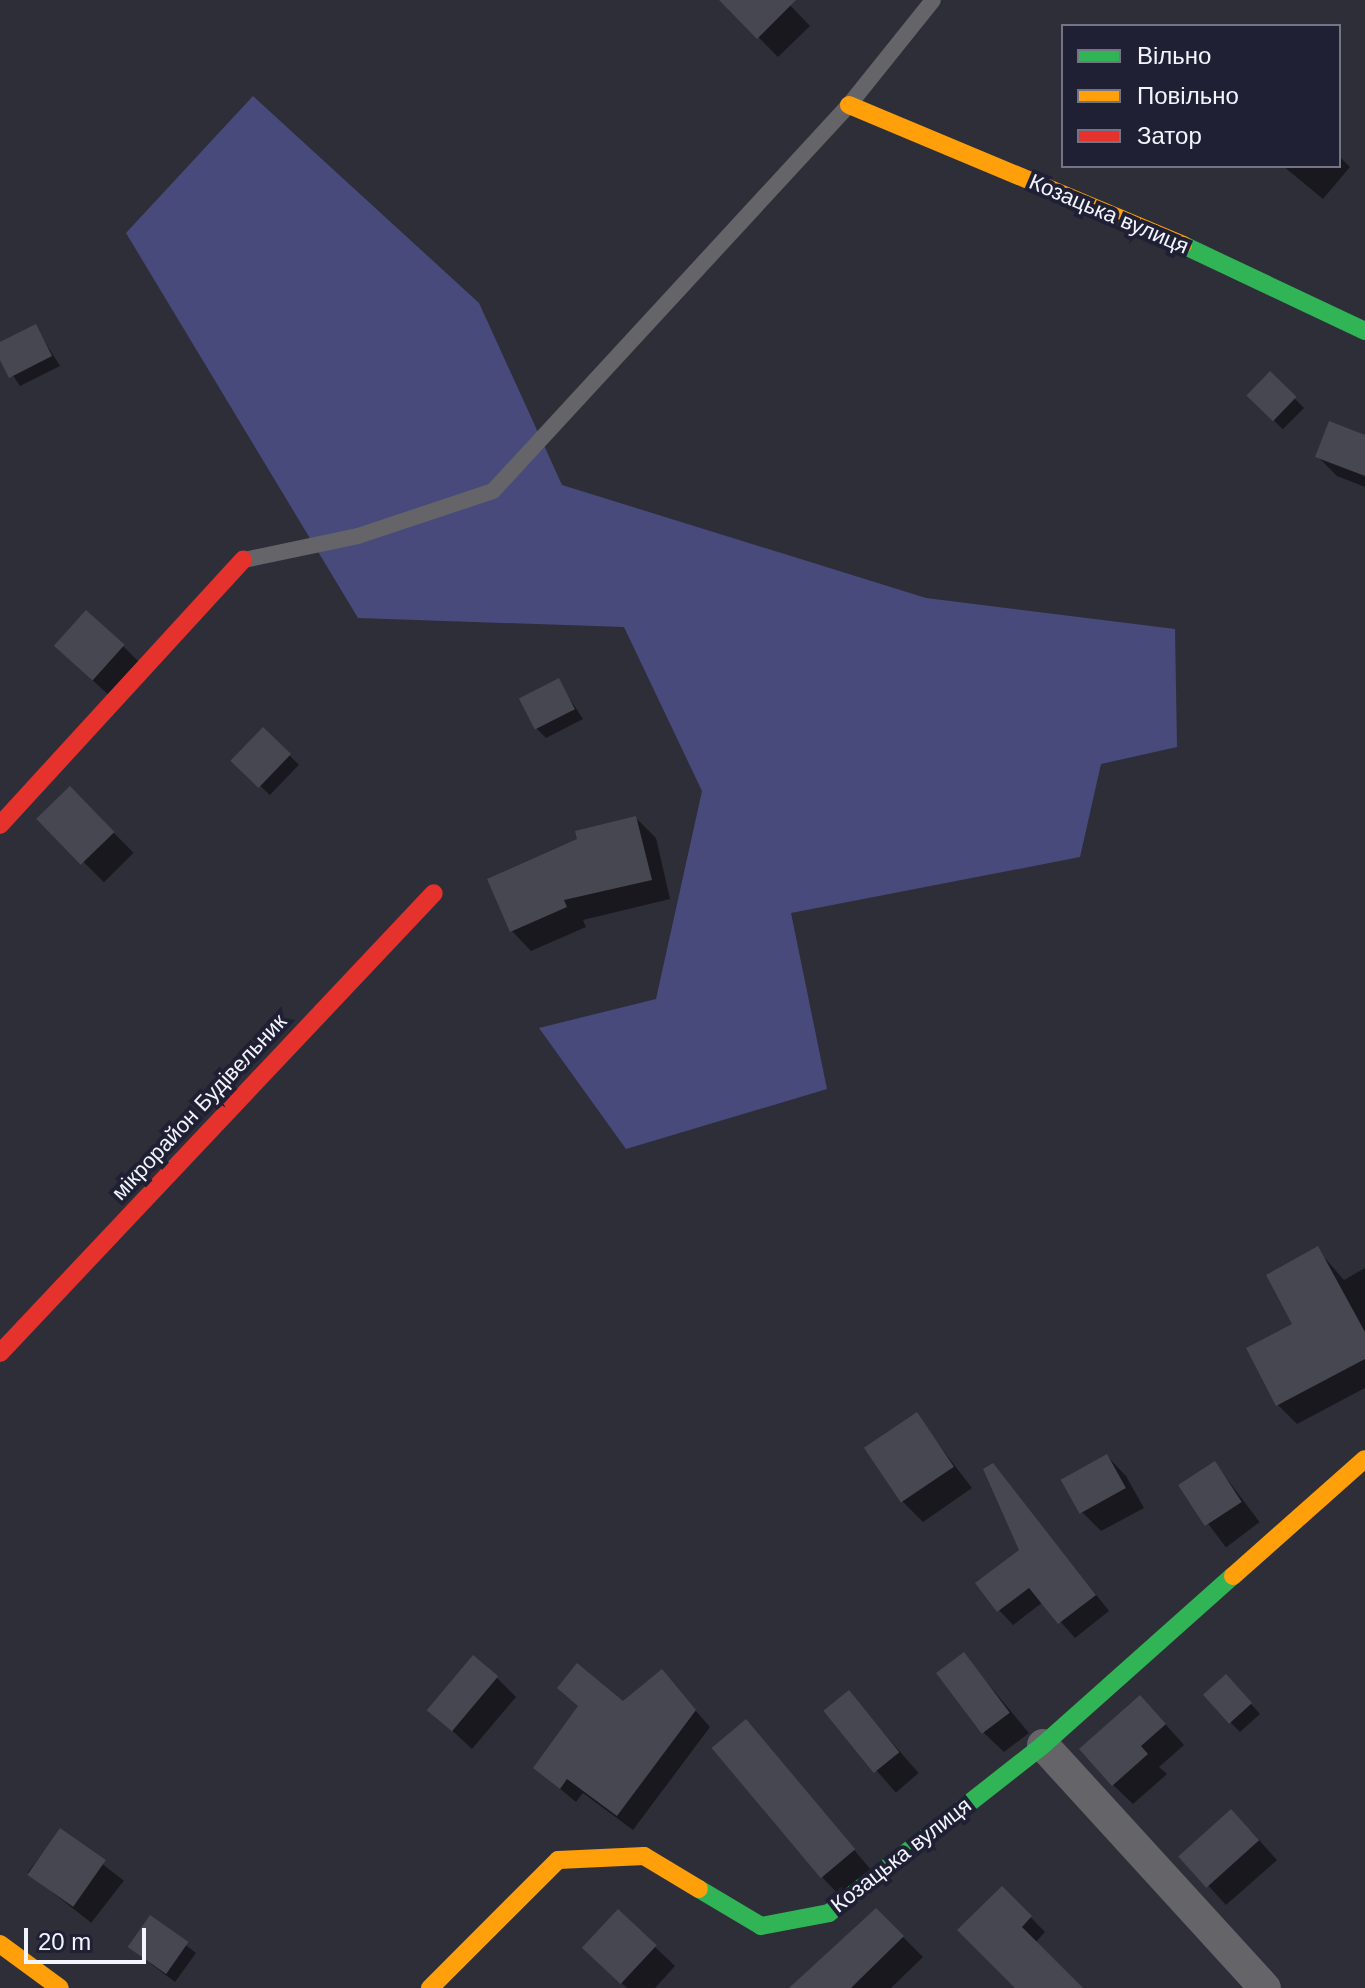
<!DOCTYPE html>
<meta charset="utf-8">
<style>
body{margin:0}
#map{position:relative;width:1365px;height:1988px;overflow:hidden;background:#2e2e39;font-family:Arial,sans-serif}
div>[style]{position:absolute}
.forest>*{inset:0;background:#484a7b}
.shadow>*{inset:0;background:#0007;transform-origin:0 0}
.building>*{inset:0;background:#474751;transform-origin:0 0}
.lane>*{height:16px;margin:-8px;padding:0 8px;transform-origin:8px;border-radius:8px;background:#646469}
.street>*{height:32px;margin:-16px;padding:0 16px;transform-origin:16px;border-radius:16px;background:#646469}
.fast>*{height:18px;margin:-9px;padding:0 9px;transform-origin:9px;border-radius:9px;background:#30b455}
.slow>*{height:18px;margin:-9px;padding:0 9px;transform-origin:9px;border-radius:9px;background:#ff9f0a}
.jam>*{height:18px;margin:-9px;padding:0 9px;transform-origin:9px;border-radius:9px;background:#e5322d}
span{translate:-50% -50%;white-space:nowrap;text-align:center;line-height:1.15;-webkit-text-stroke:8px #1f2034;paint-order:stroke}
.street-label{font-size:22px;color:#f2f4fe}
.legend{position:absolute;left:1061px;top:24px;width:280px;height:144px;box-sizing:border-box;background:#1f2034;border:2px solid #737585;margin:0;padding:10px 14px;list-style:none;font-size:24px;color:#f2f4fe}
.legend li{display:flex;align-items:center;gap:16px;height:40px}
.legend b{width:40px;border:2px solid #737585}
.scale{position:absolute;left:24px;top:1928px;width:122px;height:36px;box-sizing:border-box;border:4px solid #f2f4fe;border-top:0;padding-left:10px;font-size:24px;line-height:28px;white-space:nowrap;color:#f2f4fe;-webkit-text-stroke:6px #1f2034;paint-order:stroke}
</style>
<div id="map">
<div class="forest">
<div style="clip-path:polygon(253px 96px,479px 303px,562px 485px,926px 598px,1175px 629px,1177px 747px,1101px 764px,1080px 857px,791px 913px,827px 1089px,626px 1149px,539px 1028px,656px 999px,702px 791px,624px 627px,358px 618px,126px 233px)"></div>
</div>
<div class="shadow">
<div style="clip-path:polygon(744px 0,785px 0,810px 26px,778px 57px,733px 11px)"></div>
<div style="clip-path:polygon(1339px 156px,1350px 167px,1323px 199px,1283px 166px,1339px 166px)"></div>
<div style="clip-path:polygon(35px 326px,60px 366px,20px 386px,0 356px,0 344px)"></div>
<div style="left:1270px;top:374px;width:48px;height:30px;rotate:45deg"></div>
<div style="clip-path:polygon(1365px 437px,1365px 487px,1337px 476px,1318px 457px)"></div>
<div style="clip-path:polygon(123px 646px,143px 666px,113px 699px,76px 665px)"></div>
<div style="clip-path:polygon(558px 681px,583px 719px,546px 738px,537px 729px)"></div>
<div style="left:263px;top:730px;width:50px;height:42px;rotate:44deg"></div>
<div style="left:70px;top:789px;width:90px;height:42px;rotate:45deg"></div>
<div style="clip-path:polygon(636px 818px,656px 838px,670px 899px,583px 920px,586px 927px,531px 951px,512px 931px)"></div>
<div style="clip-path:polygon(1317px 1249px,1344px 1280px,1365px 1268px,1365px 1388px,1297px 1424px,1278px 1405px)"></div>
<div style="clip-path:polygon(916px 1415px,972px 1488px,923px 1522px,903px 1502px)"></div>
<div style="clip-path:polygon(1107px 1456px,1126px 1476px,1144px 1508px,1101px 1531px,1082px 1512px)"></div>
<div style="left:1215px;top:1463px;width:74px;height:42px;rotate:53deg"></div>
<div style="clip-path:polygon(993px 1465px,1109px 1611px,1075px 1638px,1043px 1602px,1013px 1625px,999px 1610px,1021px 1551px)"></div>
<div style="clip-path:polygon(964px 1655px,1029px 1733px,1004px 1752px,984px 1733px)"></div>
<div style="clip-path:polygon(662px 1672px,710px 1727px,633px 1830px,583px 1793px,576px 1802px,535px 1768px,580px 1707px,623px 1704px)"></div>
<div style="clip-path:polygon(496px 1677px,516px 1697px,472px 1749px,430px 1710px)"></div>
<div style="clip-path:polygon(1235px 1686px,1260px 1714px,1240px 1732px,1231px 1723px)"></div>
<div style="left:849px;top:1693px;width:106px;height:30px;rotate:49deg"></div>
<div style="clip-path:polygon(1160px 1718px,1184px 1745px,1159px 1767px,1167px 1774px,1133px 1804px,1113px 1785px)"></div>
<div style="clip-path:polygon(746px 1722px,872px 1871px,841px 1897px,822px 1877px)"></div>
<div style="left:60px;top:1831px;width:81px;height:53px;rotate:38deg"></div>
<div style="clip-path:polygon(1251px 1831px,1277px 1860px,1226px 1905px,1181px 1856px)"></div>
<div style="clip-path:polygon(1002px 1888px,1045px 1932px,1035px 1943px,1080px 1988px,1027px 1988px)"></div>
<div style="clip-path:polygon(876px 1910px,923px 1957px,891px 1988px,792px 1988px)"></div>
<div style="clip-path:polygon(618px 1912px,675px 1966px,655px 1988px,627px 1988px,605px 1968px)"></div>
<div style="clip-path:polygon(150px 1918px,196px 1953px,175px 1982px,139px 1955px)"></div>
</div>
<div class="building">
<div style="clip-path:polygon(719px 0,796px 0,757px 39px)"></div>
<div style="clip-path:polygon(36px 324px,52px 356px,9px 378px,0 360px,0 342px)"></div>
<div style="left:1270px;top:371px;width:37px;height:34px;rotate:44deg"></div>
<div style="clip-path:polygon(1329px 421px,1365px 435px,1365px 476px,1315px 457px)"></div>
<div style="left:86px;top:610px;width:52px;height:48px;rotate:42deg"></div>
<div style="left:559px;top:678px;width:35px;height:45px;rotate:63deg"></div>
<div style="left:263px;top:727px;width:39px;height:47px;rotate:44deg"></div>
<div style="left:70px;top:786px;width:64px;height:47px;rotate:46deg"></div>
<div style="clip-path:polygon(636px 816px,652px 880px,564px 900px,567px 907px,510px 932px,487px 879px,577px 839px,575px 831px)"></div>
<div style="clip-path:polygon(1318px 1246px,1365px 1332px,1365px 1359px,1276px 1406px,1246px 1348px,1292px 1324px,1266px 1275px)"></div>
<div style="left:917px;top:1412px;width:66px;height:64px;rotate:56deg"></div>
<div style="left:1107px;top:1454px;width:39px;height:53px;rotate:61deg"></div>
<div style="left:1215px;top:1461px;width:49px;height:44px;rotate:57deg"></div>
<div style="clip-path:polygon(993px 1463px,1096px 1595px,1058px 1624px,1029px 1588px,997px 1612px,975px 1583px,1019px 1550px,983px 1469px)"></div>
<div style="left:964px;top:1652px;width:76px;height:35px;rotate:53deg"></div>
<div style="left:473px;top:1655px;width:33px;height:72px;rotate:40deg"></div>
<div style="clip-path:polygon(577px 1663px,623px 1701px,662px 1669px,696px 1710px,617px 1816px,567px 1779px,560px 1789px,533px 1768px,578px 1706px,557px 1688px)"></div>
<div style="left:1226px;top:1674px;width:39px;height:31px;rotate:48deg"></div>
<div style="left:849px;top:1690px;width:80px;height:33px;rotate:51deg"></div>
<div style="clip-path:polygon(1140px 1695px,1166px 1724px,1141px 1746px,1148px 1754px,1112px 1786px,1079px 1749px)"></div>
<div style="left:746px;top:1719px;width:170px;height:45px;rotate:50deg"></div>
<div style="left:1231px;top:1809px;width:42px;height:71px;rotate:48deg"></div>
<div style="left:60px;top:1828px;width:56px;height:57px;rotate:35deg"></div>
<div style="clip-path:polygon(1002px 1886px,1032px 1916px,1022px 1927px,1083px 1988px,1015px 1988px,957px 1930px)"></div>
<div style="clip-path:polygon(876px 1908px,904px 1936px,851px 1988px,789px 1988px)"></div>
<div style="left:618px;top:1909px;width:53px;height:53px;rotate:43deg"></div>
<div style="left:150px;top:1915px;width:47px;height:39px;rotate:35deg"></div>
</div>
<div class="lane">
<div style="left:244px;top:560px;width:116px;rotate:-11.9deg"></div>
<div style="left:358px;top:536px;width:142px;rotate:-18.4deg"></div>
<div style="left:493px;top:491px;width:525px;rotate:-47.32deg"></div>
<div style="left:849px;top:105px;width:134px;rotate:-51.3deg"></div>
</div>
<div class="street">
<div style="left:1043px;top:1745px;width:329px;rotate:47.6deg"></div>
</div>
<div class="fast">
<div style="left:1183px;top:245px;width:201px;rotate:25.3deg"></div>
<div style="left:699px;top:1889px;width:72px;rotate:30.8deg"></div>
<div style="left:761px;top:1926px;width:69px;rotate:-10.8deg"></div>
<div style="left:829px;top:1913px;width:272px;rotate:-38.1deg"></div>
<div style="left:1043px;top:1745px;width:254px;rotate:-41.7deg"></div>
</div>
<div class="slow">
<div style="left:849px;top:105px;width:362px;rotate:22.7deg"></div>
<div style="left:1233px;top:1576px;width:176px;rotate:-41.6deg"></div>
<div style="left:0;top:1944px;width:74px;rotate:36.3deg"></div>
<div style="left:430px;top:1988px;width:181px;rotate:-45deg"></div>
<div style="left:558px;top:1860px;width:86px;rotate:-2.7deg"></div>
<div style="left:644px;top:1856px;width:64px;rotate:31deg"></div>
</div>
<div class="jam">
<div style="left:0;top:825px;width:360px;rotate:-47.5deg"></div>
<div style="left:0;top:1353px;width:632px;rotate:-46.67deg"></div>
</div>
<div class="street-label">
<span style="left:1109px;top:214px;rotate:23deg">Козацька вулиця</span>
<span style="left:199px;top:1107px;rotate:-47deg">мікрорайон Будівельник</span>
<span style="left:901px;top:1855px;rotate:-38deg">Козацька вулиця</span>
</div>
<ul class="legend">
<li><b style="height:10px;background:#30b455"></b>Вільно</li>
<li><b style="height:10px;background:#ff9f0a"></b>Повільно</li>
<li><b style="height:10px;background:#e5322d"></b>Затор</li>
</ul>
<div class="scale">20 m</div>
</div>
